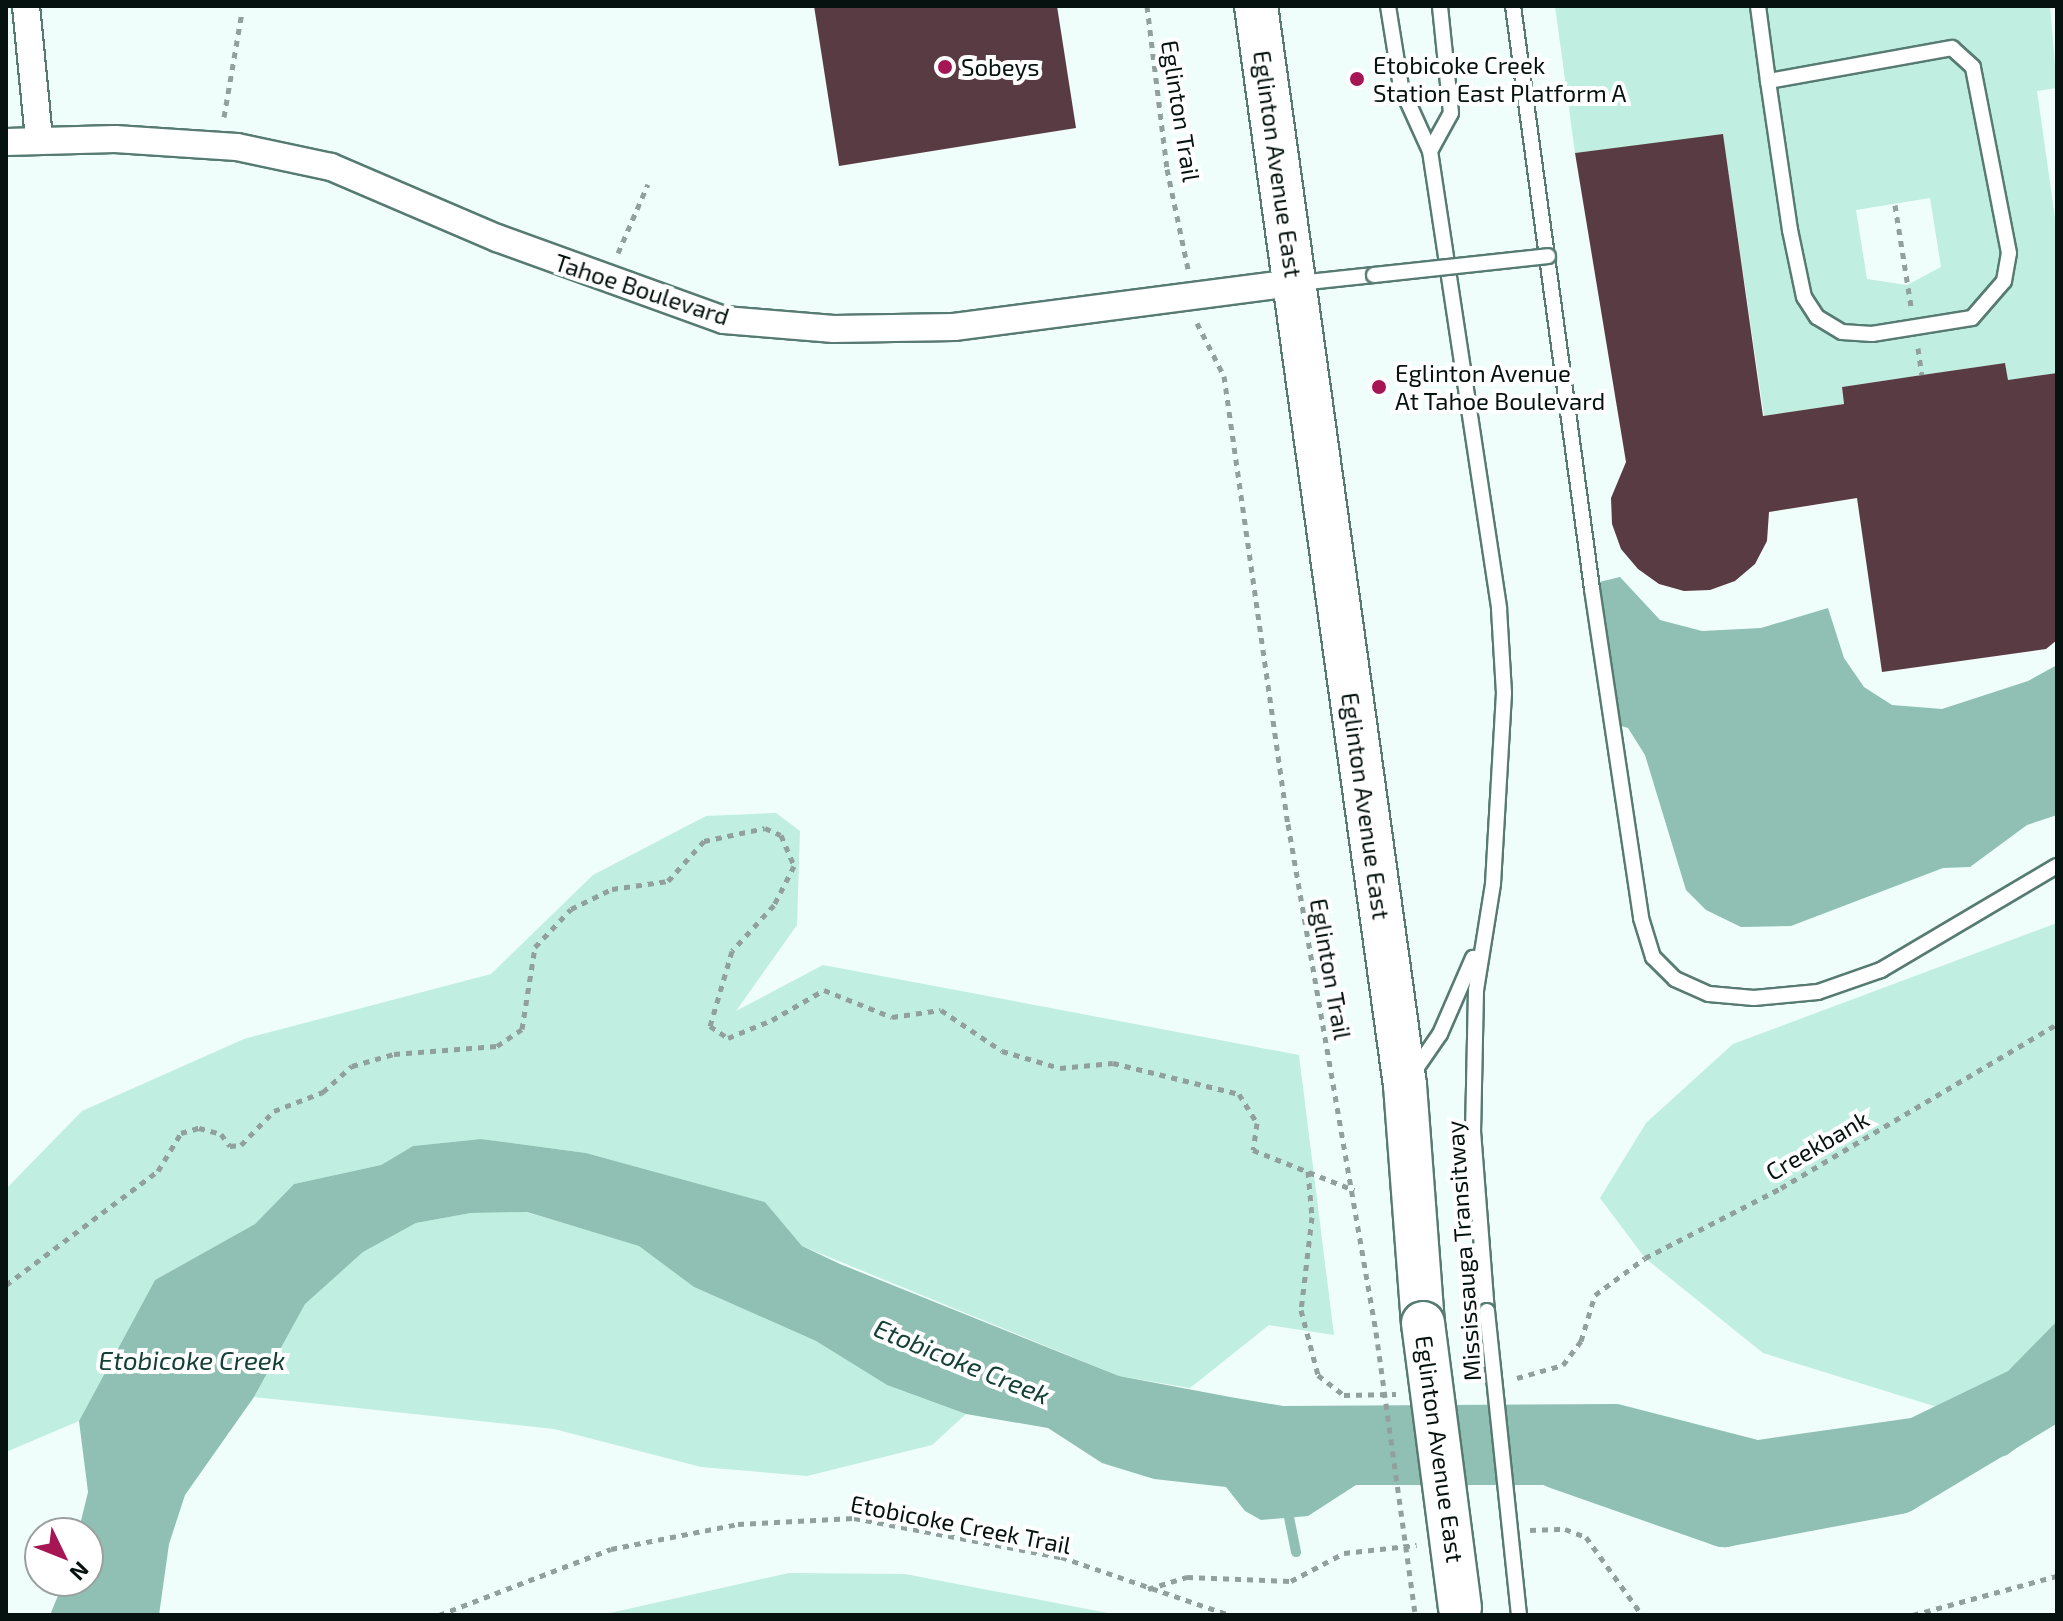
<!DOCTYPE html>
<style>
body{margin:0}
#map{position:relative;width:2063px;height:1621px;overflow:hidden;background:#effefa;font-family:"Exo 2",sans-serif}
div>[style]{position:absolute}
.green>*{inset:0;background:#c0eee1}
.water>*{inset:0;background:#8fc0b3}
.stream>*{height:10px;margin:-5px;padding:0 5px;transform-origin:5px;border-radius:5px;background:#8fc0b3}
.river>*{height:58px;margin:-29px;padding:0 29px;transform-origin:29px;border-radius:29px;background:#8fc0b3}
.building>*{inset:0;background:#593b43}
.path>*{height:5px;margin-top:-2.5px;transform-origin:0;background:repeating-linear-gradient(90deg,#91a09c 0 6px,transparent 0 12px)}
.roads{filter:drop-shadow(2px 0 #577b72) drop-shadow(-2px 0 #577b72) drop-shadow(0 2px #577b72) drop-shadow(0 -2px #577b72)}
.lane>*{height:14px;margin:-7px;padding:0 7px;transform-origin:7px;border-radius:7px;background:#fff}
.street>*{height:26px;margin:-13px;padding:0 13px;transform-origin:13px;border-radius:13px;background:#fff}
.primary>*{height:42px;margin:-21px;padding:0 21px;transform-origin:21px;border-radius:21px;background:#fff}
.path-bridge>*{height:5px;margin-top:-2.5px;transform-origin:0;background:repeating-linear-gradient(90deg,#91a09c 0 6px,transparent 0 12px)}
.bridges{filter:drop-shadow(2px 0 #577b72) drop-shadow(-2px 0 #577b72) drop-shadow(0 2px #577b72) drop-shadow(0 -2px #577b72)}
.lane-bridge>*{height:14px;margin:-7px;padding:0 7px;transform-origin:7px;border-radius:7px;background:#fff}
.primary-bridge>*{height:42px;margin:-21px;padding:0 21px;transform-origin:21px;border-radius:21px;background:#fff}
.dots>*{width:22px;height:22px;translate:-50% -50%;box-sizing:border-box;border:4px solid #fff;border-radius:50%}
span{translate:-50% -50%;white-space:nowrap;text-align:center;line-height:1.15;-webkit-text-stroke:8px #fff;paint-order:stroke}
.poi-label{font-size:24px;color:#05120f}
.left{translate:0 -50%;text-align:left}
.street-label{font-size:24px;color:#05120f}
.water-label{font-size:26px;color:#144037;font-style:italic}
.frame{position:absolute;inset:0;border:8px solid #05120f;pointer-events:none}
.north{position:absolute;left:24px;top:1517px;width:80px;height:80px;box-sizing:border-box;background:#fff;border:2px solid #9ba09f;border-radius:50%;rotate:133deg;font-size:22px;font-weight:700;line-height:32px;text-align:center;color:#05120f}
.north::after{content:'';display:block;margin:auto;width:28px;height:36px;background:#a61655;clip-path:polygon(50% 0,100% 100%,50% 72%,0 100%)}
</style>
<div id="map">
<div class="green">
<div style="clip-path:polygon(evenodd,1555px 6px,2050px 6px,2057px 88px,2037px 91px,2057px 232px,2057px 373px,2008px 380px,2005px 363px,1922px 375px,1842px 387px,1844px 404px,1764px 416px,1723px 135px,1575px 153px,1555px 6px,1930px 198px,1941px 267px,1907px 285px,1867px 279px,1856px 210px,1930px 198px)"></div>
<div style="clip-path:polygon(776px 813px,800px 831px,797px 925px,736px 1011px,823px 965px,1299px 1055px,1334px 1335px,1269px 1325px,1190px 1388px,1119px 1376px,802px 1246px,765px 1202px,586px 1153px,481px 1139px,413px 1146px,381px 1165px,294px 1184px,255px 1224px,155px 1280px,79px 1421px,6px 1452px,6px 1189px,82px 1111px,244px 1039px,491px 974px,593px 875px,706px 816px)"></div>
<div style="clip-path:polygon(2057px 923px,2057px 1321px,2008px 1371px,1937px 1407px,1763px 1353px,1645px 1258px,1600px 1198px,1646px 1123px,1733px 1044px)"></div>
<div style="clip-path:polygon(526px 1212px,640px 1246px,694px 1287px,816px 1341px,887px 1385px,966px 1414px,932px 1445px,807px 1476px,701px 1467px,554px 1429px,254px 1397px,305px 1303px,363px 1252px,416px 1223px,471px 1213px)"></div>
<div style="clip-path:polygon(789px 1573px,905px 1574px,1118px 1615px,601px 1615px)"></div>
</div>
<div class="water">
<div style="clip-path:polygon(1620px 577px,1660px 620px,1702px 631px,1761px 628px,1828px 608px,1844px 658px,1864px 687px,1892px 705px,1942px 709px,2028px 681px,2057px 665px,2057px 815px,2027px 825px,1970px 867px,1943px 868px,1791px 926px,1741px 927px,1706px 910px,1686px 890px,1645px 755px,1628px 728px,1607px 722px,1583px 586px)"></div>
<div style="clip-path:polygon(481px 1139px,586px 1153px,765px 1202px,802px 1246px,840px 1264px,1119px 1376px,1230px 1397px,1283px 1406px,1618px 1404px,1758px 1440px,1911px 1418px,2008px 1371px,2057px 1321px,2057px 1417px,2007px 1455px,1902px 1490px,1729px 1498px,1621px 1485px,1356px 1485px,1308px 1516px,1261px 1520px,1245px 1511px,1226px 1487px,1154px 1479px,1102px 1463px,1048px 1428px,966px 1414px,887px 1385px,816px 1341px,694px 1287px,639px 1246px,527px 1212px,471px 1213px,416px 1223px,363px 1252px,305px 1304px,254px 1397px,185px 1495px,169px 1544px,159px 1615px,50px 1615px,64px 1581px,88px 1581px,88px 1533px,78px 1533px,88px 1492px,79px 1421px,155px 1280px,255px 1224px,294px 1184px,381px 1165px,413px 1146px)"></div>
</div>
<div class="stream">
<div style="left:1287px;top:1507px;width:46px;rotate:78.7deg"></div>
</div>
<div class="river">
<div style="left:1558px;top:1460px;width:176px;rotate:19.3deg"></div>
<div style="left:1724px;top:1518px;width:177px;rotate:-10.7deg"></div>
<div style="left:1898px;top:1485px;width:185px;rotate:-30.9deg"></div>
</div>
<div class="building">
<div style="clip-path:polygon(814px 6px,1057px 6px,1076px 128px,839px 166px)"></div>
<div style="clip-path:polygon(1723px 134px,1763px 416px,1844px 404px,1842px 387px,1922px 375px,2005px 363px,2008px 380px,2057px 373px,2057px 640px,2046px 649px,1882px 672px,1857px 498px,1769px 512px,1767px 541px,1755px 564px,1735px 581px,1710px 590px,1684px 591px,1659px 584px,1638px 569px,1621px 549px,1612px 524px,1611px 498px,1626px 462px,1575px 153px)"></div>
</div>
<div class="path">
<div style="left:1147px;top:6px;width:164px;rotate:83deg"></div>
<div style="left:1167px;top:169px;width:102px;rotate:78.1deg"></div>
<div style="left:224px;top:117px;width:107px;rotate:-80.3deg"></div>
<div style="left:1895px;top:205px;width:102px;rotate:81deg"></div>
<div style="left:618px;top:253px;width:75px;rotate:-66.5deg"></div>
<div style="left:1197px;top:323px;width:59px;rotate:63deg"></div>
<div style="left:1224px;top:376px;width:453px;rotate:81.9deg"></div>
<div style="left:1288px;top:824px;width:516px;rotate:80.17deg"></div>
<div style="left:1918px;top:348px;width:27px;rotate:82deg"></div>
<div style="left:1308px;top:1171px;width:46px;rotate:85deg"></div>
<div style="left:1312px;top:1217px;width:94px;rotate:96.7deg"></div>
<div style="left:1301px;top:1310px;width:67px;rotate:75.3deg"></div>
<div style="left:1318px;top:1375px;width:33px;rotate:38deg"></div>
<div style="left:1344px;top:1395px;width:52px;rotate:-1.1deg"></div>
<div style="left:6px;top:1285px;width:190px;rotate:-36.9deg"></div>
<div style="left:158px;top:1171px;width:44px;rotate:-58.8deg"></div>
<div style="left:181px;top:1133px;width:19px;rotate:-16deg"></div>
<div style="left:199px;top:1128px;width:23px;rotate:15deg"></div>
<div style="left:221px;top:1134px;width:15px;rotate:53deg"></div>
<div style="left:230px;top:1146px;width:11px;rotate:-5deg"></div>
<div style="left:241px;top:1145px;width:47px;rotate:-45.9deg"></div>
<div style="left:274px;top:1111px;width:53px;rotate:-21.2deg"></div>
<div style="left:323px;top:1092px;width:39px;rotate:-42deg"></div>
<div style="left:352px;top:1066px;width:44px;rotate:-15.9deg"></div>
<div style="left:394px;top:1054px;width:103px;rotate:-4.4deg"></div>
<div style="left:497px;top:1046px;width:30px;rotate:-34deg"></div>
<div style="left:522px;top:1029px;width:83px;rotate:-81deg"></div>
<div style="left:535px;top:947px;width:52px;rotate:-46.5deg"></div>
<div style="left:571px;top:909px;width:46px;rotate:-26deg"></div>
<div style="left:612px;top:889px;width:57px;rotate:-8.1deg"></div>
<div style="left:668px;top:881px;width:54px;rotate:-48deg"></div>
<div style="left:704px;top:841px;width:62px;rotate:-12deg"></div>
<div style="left:765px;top:828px;width:17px;rotate:24deg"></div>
<div style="left:781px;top:835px;width:34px;rotate:67deg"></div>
<div style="left:794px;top:866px;width:44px;rotate:117.1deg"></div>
<div style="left:774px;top:905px;width:62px;rotate:132.4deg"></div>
<div style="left:732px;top:951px;width:78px;rotate:106.3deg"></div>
<div style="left:710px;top:1026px;width:22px;rotate:34deg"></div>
<div style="left:728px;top:1038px;width:48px;rotate:-22.2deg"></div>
<div style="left:772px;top:1020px;width:60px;rotate:-30deg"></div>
<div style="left:824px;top:990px;width:73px;rotate:21.7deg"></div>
<div style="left:892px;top:1017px;width:49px;rotate:-8.1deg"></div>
<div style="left:941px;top:1010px;width:73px;rotate:33.9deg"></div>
<div style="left:1002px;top:1051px;width:60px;rotate:16.3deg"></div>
<div style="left:1060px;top:1068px;width:53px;rotate:-5.4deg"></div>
<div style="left:1113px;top:1063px;width:130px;rotate:13.8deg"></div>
<div style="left:1239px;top:1094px;width:34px;rotate:58deg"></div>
<div style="left:1257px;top:1123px;width:27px;rotate:98deg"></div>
<div style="left:1253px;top:1150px;width:109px;rotate:21.6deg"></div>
<div style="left:1517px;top:1378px;width:48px;rotate:-15.8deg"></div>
<div style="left:1563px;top:1365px;width:30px;rotate:-53deg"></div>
<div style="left:1581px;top:1341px;width:48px;rotate:-73.1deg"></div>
<div style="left:1595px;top:1295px;width:62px;rotate:-36.5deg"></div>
<div style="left:1645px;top:1258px;width:153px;rotate:-27.2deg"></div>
<div style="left:1781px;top:1188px;width:321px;rotate:-30.7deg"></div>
<div style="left:1530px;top:1530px;width:35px;rotate:-2deg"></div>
<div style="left:1565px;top:1529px;width:22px;rotate:21deg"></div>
<div style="left:1586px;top:1537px;width:96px;rotate:54.3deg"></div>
<div style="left:1148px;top:1589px;width:41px;rotate:-17.1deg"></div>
<div style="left:1187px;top:1577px;width:104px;rotate:2.2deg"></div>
<div style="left:1291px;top:1581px;width:60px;rotate:-27.8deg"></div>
<div style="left:1344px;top:1553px;width:73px;rotate:-6.3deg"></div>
<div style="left:1415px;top:1614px;width:1px;rotate:90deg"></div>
<div style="left:439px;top:1615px;width:184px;rotate:-21deg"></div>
<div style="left:611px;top:1549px;width:129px;rotate:-11.1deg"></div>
<div style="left:738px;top:1524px;width:116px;rotate:-3deg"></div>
<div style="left:854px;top:1518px;width:211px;rotate:10.7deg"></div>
<div style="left:1061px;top:1557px;width:178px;rotate:19deg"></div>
<div style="left:1913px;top:1615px;width:149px;rotate:-15.2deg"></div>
</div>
<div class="roads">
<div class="lane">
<div style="left:1388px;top:6px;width:82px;rotate:80.9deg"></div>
<div style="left:1401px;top:87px;width:70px;rotate:65.6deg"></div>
<div style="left:1430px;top:151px;width:463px;rotate:81.4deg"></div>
<div style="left:1499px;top:609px;width:84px;rotate:86.6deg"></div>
<div style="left:1504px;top:693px;width:191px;rotate:93.3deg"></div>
<div style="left:1493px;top:884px;width:107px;rotate:99.1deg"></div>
<div style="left:1476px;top:990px;width:141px;rotate:91.2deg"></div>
<div style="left:1473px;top:1131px;width:181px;rotate:85.6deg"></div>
<div style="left:1513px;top:6px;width:588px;rotate:82.28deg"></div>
<div style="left:1592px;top:589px;width:333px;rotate:81.5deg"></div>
<div style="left:1641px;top:918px;width:41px;rotate:72.9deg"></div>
<div style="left:1653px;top:957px;width:31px;rotate:45deg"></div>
<div style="left:1675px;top:979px;width:37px;rotate:24deg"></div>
<div style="left:1709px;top:994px;width:45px;rotate:5.1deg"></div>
<div style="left:1754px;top:998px;width:64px;rotate:-5.4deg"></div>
<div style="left:1818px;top:992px;width:67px;rotate:-19.2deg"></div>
<div style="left:1881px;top:970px;width:204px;rotate:-30.6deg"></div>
<div style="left:1758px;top:6px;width:76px;rotate:82.4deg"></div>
<div style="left:1768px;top:81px;width:151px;rotate:81.6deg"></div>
<div style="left:1790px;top:230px;width:68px;rotate:78.2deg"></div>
<div style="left:1804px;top:297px;width:24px;rotate:57deg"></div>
<div style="left:1817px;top:317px;width:29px;rotate:31deg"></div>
<div style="left:1842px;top:332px;width:30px;rotate:4deg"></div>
<div style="left:1872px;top:334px;width:101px;rotate:-9.1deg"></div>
<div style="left:1972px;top:318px;width:49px;rotate:-49.1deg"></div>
<div style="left:2004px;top:281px;width:28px;rotate:-80deg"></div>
<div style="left:2009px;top:253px;width:189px;rotate:-101deg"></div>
<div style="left:1973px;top:67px;width:28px;rotate:-138deg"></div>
<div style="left:1952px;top:48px;width:187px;rotate:169.8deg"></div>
<div style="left:1430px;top:151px;width:43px;rotate:-61.1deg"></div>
<div style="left:1451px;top:113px;width:108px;rotate:-95.9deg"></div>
<div style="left:1299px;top:283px;width:75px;rotate:-6.1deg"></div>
<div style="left:1413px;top:1073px;width:47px;rotate:-55.3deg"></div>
<div style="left:1440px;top:1034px;width:83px;rotate:-66.5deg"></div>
</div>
<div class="street">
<div style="left:26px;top:6px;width:133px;rotate:84.4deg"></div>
<div style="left:6px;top:142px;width:109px;rotate:-1.6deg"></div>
<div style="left:115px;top:139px;width:122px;rotate:3.8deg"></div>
<div style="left:237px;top:147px;width:96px;rotate:12deg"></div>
<div style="left:331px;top:167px;width:181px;rotate:23.2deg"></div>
<div style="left:497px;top:238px;width:241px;rotate:19.9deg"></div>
<div style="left:724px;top:320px;width:110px;rotate:4.7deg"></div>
<div style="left:834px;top:329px;width:120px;rotate:-1deg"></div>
<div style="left:954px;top:327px;width:344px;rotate:-7.4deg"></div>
</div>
<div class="primary">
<div style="left:1256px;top:6px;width:1089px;rotate:82.14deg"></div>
<div style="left:1405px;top:1085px;width:239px;rotate:85.7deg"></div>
</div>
</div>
<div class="path-bridge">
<div style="left:1376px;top:1332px;width:285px;rotate:82.1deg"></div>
</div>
<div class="bridges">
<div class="lane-bridge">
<div style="left:1374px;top:275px;width:175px;rotate:-6.2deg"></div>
<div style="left:1487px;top:1311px;width:306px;rotate:84deg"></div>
</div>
<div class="primary-bridge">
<div style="left:1423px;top:1323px;width:287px;rotate:82.6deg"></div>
</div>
</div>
<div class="dots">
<div style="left:945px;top:67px;background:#a61655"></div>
<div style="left:1357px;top:79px;background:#a61655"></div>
<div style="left:1379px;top:387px;background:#a61655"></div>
</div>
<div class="poi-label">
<span class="left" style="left:1373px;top:79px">Etobicoke Creek<br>Station East Platform A</span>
<span class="left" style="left:961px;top:67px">Sobeys</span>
<span class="left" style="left:1395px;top:387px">Eglinton Avenue<br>At Tahoe Boulevard</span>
</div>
<div class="street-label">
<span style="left:1181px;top:111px;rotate:81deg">Eglinton Trail</span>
<span style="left:1278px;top:164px;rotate:82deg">Eglinton Avenue East</span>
<span style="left:642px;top:289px;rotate:18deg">Tahoe Boulevard</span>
<span style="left:1366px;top:806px;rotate:82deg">Eglinton Avenue East</span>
<span style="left:1331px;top:969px;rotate:80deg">Eglinton Trail</span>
<span style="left:1817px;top:1145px;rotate:-30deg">Creekbank</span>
<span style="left:1463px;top:1251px;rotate:-94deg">Mississauga Transitway</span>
<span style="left:1440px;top:1449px;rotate:82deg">Eglinton Avenue East</span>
<span style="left:961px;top:1524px;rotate:11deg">Etobicoke Creek Trail</span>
</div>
<div class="water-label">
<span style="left:192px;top:1360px">Etobicoke Creek</span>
<span style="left:962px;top:1361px;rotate:22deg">Etobicoke Creek</span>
</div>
<div class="frame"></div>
<div class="north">N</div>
</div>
